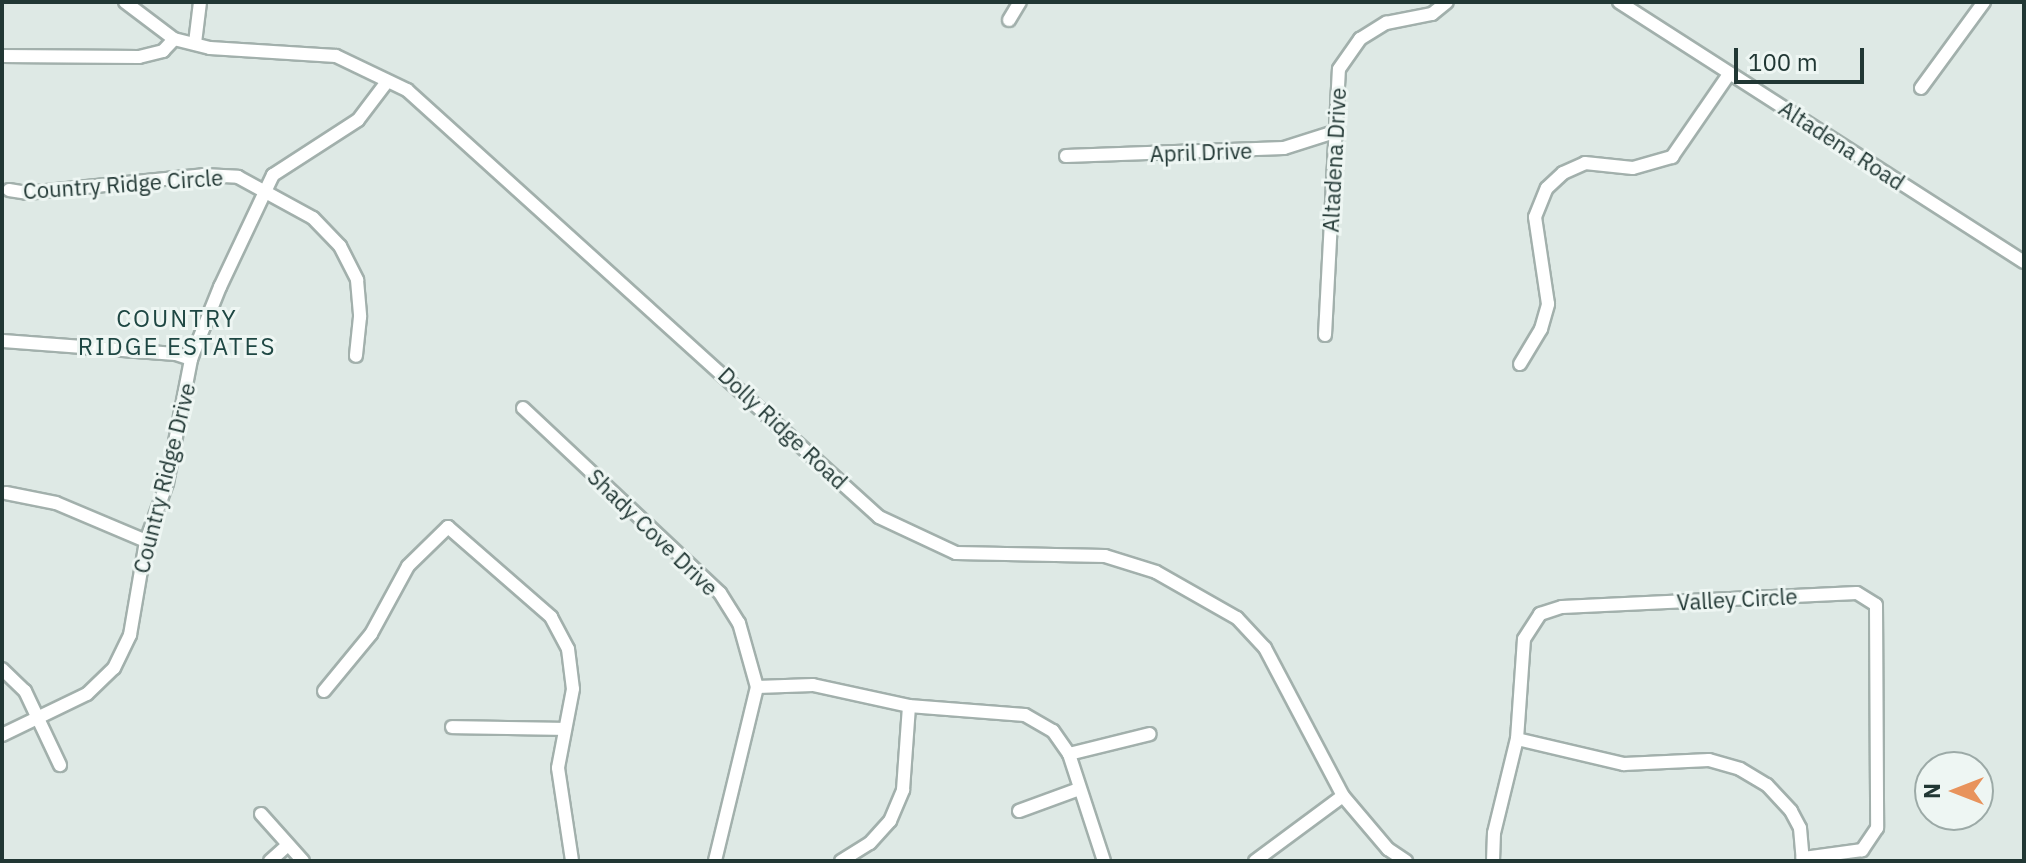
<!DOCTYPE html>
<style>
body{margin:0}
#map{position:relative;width:2026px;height:863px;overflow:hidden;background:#dee9e5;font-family:"IBM Plex Sans",sans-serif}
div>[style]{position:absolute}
.roads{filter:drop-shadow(2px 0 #a2b0ac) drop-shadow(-2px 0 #a2b0ac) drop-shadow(0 2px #a2b0ac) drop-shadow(0 -2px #a2b0ac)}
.minor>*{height:12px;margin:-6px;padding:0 6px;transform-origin:6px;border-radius:6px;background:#fff}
span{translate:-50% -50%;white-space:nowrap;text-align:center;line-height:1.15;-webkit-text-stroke:6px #eef6f3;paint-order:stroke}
.street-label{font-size:22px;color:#213734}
.neighbourhood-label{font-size:24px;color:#1e4743;letter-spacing:2px}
.frame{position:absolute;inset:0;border:4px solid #213734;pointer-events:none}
.north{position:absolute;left:1914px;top:751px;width:80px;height:80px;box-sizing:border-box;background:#eef6f3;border:2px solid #9caaa7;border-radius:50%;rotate:270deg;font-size:22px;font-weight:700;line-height:32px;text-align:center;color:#213734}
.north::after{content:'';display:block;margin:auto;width:28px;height:36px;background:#e8935c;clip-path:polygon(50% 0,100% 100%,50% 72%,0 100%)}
.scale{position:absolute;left:1734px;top:48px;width:130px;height:36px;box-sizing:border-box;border:4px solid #213734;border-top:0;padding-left:10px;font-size:24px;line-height:28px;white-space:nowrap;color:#213734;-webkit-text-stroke:6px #eef6f3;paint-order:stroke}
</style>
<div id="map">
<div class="roads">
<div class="minor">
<div style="left:125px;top:2px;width:61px;rotate:37.1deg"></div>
<div style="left:174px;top:39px;width:37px;rotate:14deg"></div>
<div style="left:210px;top:48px;width:126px;rotate:3.6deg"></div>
<div style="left:336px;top:56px;width:79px;rotate:25.6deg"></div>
<div style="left:407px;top:90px;width:636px;rotate:42.13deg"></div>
<div style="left:879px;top:517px;width:85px;rotate:25.1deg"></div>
<div style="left:956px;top:553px;width:149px;rotate:1.2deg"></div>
<div style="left:1105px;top:556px;width:53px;rotate:17.4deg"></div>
<div style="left:1156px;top:572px;width:93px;rotate:29.6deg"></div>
<div style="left:1237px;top:618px;width:41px;rotate:47deg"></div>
<div style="left:1265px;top:648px;width:167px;rotate:62.2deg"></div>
<div style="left:1343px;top:796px;width:70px;rotate:49.7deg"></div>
<div style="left:1388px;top:849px;width:22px;rotate:34deg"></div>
<div style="left:1619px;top:2px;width:481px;rotate:32.7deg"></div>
<div style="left:1009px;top:20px;width:21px;rotate:-59deg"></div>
<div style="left:195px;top:43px;width:41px;rotate:-83deg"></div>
<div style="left:2px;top:56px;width:137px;rotate:0.4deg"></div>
<div style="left:139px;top:57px;width:25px;rotate:-14deg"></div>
<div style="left:163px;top:51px;width:16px;rotate:-47deg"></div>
<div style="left:1921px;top:88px;width:107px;rotate:-53.8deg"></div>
<div style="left:1066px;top:156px;width:218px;rotate:-2.1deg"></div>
<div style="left:1284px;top:148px;width:52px;rotate:-17.7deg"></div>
<div style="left:9px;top:190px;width:18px;rotate:9deg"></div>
<div style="left:27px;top:193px;width:177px;rotate:-5.8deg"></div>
<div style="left:203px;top:175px;width:35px;rotate:3deg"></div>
<div style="left:238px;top:177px;width:85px;rotate:28.7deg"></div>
<div style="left:313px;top:218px;width:39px;rotate:46deg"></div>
<div style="left:340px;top:246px;width:38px;rotate:63deg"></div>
<div style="left:357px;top:280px;width:37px;rotate:85deg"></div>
<div style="left:360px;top:317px;width:39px;rotate:96deg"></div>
<div style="left:1325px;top:335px;width:266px;rotate:-87deg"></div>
<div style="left:1339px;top:69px;width:37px;rotate:-55deg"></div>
<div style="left:1360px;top:39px;width:31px;rotate:-32deg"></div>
<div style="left:1386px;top:23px;width:47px;rotate:-11.1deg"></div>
<div style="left:1432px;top:14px;width:19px;rotate:-39deg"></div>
<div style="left:3px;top:341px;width:173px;rotate:4.3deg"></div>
<div style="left:176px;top:354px;width:16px;rotate:18deg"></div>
<div style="left:1520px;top:364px;width:41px;rotate:-59deg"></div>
<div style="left:1541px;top:329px;width:26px;rotate:-74deg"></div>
<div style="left:1548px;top:304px;width:88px;rotate:-98.5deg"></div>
<div style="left:1535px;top:217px;width:31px;rotate:-68deg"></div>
<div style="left:1547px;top:188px;width:22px;rotate:-43deg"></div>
<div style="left:1563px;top:173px;width:24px;rotate:-24deg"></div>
<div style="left:1585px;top:163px;width:48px;rotate:5.9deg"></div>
<div style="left:1633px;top:168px;width:41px;rotate:-15.8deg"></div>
<div style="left:1672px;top:157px;width:101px;rotate:-55.5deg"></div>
<div style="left:523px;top:408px;width:270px;rotate:43.2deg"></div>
<div style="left:720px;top:593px;width:36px;rotate:58deg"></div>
<div style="left:739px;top:623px;width:66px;rotate:74.3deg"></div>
<div style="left:757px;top:687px;width:179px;rotate:103.6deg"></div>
<div style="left:6px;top:493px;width:51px;rotate:11.3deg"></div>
<div style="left:56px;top:503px;width:98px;rotate:22.9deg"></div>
<div style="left:2px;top:669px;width:32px;rotate:44deg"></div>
<div style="left:25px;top:691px;width:82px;rotate:64.7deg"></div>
<div style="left:757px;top:687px;width:56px;rotate:-2deg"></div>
<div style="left:813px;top:685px;width:98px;rotate:12.3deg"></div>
<div style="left:909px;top:706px;width:116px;rotate:4.4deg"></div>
<div style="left:1025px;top:715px;width:32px;rotate:30deg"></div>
<div style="left:1053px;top:731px;width:28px;rotate:55deg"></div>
<div style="left:1069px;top:754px;width:113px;rotate:71.9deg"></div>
<div style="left:324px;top:691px;width:74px;rotate:-50.5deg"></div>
<div style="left:371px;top:634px;width:77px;rotate:-61.4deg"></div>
<div style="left:408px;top:566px;width:56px;rotate:-44.3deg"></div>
<div style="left:448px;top:527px;width:137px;rotate:41.1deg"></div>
<div style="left:551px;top:617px;width:36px;rotate:62deg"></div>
<div style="left:568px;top:649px;width:40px;rotate:82.9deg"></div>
<div style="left:573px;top:689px;width:80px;rotate:100.8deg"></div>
<div style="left:558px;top:768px;width:94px;rotate:81.4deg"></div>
<div style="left:452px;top:727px;width:111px;rotate:1deg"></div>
<div style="left:2px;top:735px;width:94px;rotate:-25.8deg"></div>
<div style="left:87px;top:694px;width:37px;rotate:-44deg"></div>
<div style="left:114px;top:668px;width:37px;rotate:-64deg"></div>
<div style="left:130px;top:635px;width:95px;rotate:-80.3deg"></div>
<div style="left:146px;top:541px;width:62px;rotate:-70.1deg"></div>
<div style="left:167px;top:483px;width:126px;rotate:-79deg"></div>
<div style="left:191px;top:359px;width:78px;rotate:-68.1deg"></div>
<div style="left:220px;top:287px;width:124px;rotate:-64.7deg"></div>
<div style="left:273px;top:175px;width:101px;rotate:-32.9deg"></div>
<div style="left:358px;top:120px;width:46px;rotate:-52.9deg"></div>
<div style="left:1517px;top:739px;width:110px;rotate:13.2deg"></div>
<div style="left:1624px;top:764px;width:85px;rotate:-2.7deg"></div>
<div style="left:1709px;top:760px;width:32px;rotate:16deg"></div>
<div style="left:1740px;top:769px;width:31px;rotate:31deg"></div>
<div style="left:1767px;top:785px;width:35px;rotate:47deg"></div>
<div style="left:1791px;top:811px;width:19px;rotate:62deg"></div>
<div style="left:1800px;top:828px;width:33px;rotate:85deg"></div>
<div style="left:1069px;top:754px;width:83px;rotate:-13.9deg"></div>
<div style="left:1019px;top:811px;width:64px;rotate:-20.1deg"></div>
<div style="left:261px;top:814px;width:63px;rotate:48.2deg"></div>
<div style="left:270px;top:861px;width:24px;rotate:-42deg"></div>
<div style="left:841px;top:861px;width:34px;rotate:-32deg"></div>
<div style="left:870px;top:843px;width:30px;rotate:-48deg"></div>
<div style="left:890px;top:821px;width:34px;rotate:-67deg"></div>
<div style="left:903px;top:790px;width:84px;rotate:-85.9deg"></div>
<div style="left:1255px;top:861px;width:109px;rotate:-36.5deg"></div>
<div style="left:1493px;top:861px;width:28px;rotate:-88deg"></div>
<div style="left:1494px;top:833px;width:97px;rotate:-76.3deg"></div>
<div style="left:1517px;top:739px;width:100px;rotate:-86deg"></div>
<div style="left:1524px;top:639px;width:30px;rotate:-57deg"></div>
<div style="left:1540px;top:614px;width:23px;rotate:-18deg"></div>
<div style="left:1562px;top:607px;width:295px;rotate:-2.7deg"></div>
<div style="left:1857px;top:593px;width:22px;rotate:32deg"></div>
<div style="left:1876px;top:605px;width:223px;rotate:89.7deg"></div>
<div style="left:1877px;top:828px;width:27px;rotate:124deg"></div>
<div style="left:1862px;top:850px;width:60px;rotate:172.3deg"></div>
</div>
</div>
<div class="street-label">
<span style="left:1842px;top:145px;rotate:33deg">Altadena Road</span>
<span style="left:1201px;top:152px;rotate:-2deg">April Drive</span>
<span style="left:1334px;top:160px;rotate:-87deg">Altadena Drive</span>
<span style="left:123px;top:184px;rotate:-4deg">Country Ridge Circle</span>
<span style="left:783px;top:428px;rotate:43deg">Dolly Ridge Road</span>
<span style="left:164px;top:478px;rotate:-76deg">Country Ridge Drive</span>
<span style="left:653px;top:532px;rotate:44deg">Shady Cove Drive</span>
<span style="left:1737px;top:599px;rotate:-3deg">Valley Circle</span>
</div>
<div class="neighbourhood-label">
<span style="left:177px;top:333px">COUNTRY<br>RIDGE ESTATES</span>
</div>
<div class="frame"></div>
<div class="north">N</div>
<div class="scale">100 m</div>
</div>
